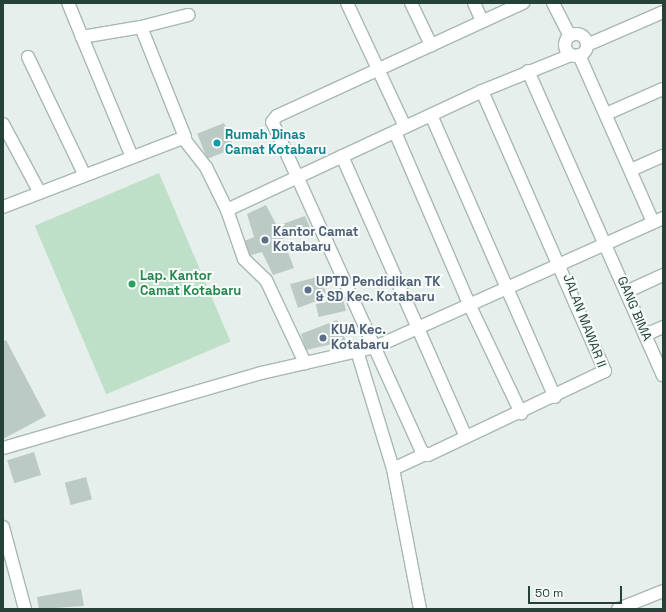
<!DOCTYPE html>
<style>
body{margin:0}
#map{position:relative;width:666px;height:612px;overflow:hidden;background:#e6efeb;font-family:"Space Grotesk",sans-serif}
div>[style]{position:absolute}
.green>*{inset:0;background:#bfe0c8;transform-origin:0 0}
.building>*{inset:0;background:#bbcac4;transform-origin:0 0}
.roads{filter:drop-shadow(1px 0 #a8b8b2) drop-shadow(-1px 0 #a8b8b2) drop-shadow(0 1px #a8b8b2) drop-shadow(0 -1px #a8b8b2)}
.minor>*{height:12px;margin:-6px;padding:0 6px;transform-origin:6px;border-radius:6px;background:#fff}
.minor>.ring{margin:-6px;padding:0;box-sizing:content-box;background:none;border:12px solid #fff;border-radius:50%}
.tertiary>*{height:12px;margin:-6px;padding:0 6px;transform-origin:6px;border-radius:6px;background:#fff}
.dots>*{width:11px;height:11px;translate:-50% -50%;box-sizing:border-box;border:2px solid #f7fbf9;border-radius:50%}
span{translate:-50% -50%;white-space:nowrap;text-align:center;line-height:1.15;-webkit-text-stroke:4px #f7fbf9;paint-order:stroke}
.culture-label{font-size:13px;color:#0d838f;font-weight:700}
.left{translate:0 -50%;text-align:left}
.service-label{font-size:13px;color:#4e5e75;font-weight:700}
.leisure-label{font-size:13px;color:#27864d;font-weight:700}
.street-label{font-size:13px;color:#24423a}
.frame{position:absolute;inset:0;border:4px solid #24423a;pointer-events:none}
.scale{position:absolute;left:528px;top:586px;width:94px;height:18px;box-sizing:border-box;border:2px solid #24423a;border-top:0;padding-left:5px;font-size:12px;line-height:14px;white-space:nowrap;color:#24423a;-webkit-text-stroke:3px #f7fbf9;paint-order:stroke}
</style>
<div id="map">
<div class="green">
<div style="left:159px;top:173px;width:183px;height:135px;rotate:67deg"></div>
</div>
<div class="building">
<div style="left:224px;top:123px;width:27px;height:29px;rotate:68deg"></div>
<div style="clip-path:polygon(266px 205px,277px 226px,305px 216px,311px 230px,283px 239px,294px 268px,273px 275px,262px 252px,248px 256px,242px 242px,254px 237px,247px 214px)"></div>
<div style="clip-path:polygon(321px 276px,327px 297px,298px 308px,290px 284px)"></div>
<div style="left:343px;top:298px;width:13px;height:28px;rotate:77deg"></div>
<div style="clip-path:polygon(337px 320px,346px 341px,306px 350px,301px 334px)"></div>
<div style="clip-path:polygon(6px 340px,46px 416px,3px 439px,3px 342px)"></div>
<div style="left:34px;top:452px;width:24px;height:28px;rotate:73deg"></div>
<div style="left:86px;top:477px;width:23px;height:22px;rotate:75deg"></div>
<div style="clip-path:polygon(81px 589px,84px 606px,39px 609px,37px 597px)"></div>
</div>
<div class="roads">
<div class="minor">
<div style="left:347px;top:3px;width:137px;rotate:64.9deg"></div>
<div style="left:411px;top:3px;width:47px;rotate:64.5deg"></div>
<div style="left:474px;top:3px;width:20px;rotate:66deg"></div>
<div style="left:553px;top:3px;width:36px;rotate:63deg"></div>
<div style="left:141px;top:27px;width:49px;rotate:-14.3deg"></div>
<div class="ring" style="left:565px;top:34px;width:10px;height:10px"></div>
<div style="left:82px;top:37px;width:128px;rotate:67.4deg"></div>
<div style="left:587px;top:45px;width:83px;rotate:-23.5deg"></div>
<div style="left:579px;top:55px;width:183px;rotate:66.1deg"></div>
<div style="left:28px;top:57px;width:130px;rotate:64.4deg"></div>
<div style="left:528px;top:71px;width:333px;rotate:66.1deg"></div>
<div style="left:482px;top:91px;width:306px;rotate:66.3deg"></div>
<div style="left:605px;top:371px;width:196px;rotate:154.6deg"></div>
<div style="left:428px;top:455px;width:7px;rotate:-153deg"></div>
<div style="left:422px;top:452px;width:362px;rotate:-114.4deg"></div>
<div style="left:272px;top:122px;width:8px;rotate:-50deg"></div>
<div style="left:277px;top:116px;width:271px;rotate:-24.7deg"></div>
<div style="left:606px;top:114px;width:62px;rotate:-23.7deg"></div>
<div style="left:431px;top:115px;width:308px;rotate:66.3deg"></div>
<div style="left:3px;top:124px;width:78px;rotate:61.8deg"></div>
<div style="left:395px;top:132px;width:189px;rotate:66.7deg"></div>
<div style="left:470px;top:306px;width:119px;rotate:64.5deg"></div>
<div style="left:184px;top:139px;width:36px;rotate:52deg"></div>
<div style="left:206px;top:167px;width:48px;rotate:64deg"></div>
<div style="left:227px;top:210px;width:52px;rotate:70.9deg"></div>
<div style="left:244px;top:259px;width:30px;rotate:44deg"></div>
<div style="left:266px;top:280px;width:92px;rotate:64.8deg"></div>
<div style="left:342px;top:156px;width:307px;rotate:66.2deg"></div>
<div style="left:631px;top:170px;width:35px;rotate:-24deg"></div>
<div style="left:3px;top:207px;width:195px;rotate:-21deg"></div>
<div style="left:185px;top:137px;width:118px;rotate:-111.8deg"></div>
<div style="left:141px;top:27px;width:60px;rotate:170.4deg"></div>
<div style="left:82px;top:37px;width:37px;rotate:-112deg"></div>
<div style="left:227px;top:210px;width:281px;rotate:-25deg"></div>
<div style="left:482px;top:91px;width:96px;rotate:-22deg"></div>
<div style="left:626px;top:292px;width:41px;rotate:-24.7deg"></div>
<div style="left:645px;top:335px;width:20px;rotate:-24deg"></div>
<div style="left:357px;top:351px;width:123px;rotate:73deg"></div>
<div style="left:3px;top:448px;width:269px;rotate:-16.2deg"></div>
<div style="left:261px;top:373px;width:117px;rotate:-12.8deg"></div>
<div style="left:375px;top:347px;width:316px;rotate:-24.1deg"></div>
<div style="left:420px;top:609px;width:143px;rotate:-100.9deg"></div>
<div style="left:393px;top:469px;width:35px;rotate:-25deg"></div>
<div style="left:618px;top:609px;width:48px;rotate:-21.8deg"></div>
</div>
<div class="tertiary">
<div style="left:3px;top:527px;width:85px;rotate:75deg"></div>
</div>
</div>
<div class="dots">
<div style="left:217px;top:143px;background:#0f9aa8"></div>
<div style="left:265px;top:240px;background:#5c6f8a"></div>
<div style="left:132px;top:284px;background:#2e9e5b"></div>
<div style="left:308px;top:290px;background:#5c6f8a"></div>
<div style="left:323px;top:338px;background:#5c6f8a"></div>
</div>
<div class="culture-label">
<span class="left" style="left:225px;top:143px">Rumah Dinas<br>Camat Kotabaru</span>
</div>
<div class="service-label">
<span class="left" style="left:273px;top:240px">Kantor Camat<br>Kotabaru</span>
<span class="left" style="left:316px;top:290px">UPTD Pendidikan TK<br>&amp; SD Kec. Kotabaru</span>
<span class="left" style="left:331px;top:338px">KUA Kec.<br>Kotabaru</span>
</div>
<div class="leisure-label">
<span class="left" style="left:140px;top:284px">Lap. Kantor<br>Camat Kotabaru</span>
</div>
<div class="street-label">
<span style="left:634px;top:309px;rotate:67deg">GANG BIMA</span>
<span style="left:584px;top:321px;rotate:69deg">JALAN MAWAR II</span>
</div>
<div class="frame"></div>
<div class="scale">50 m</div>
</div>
